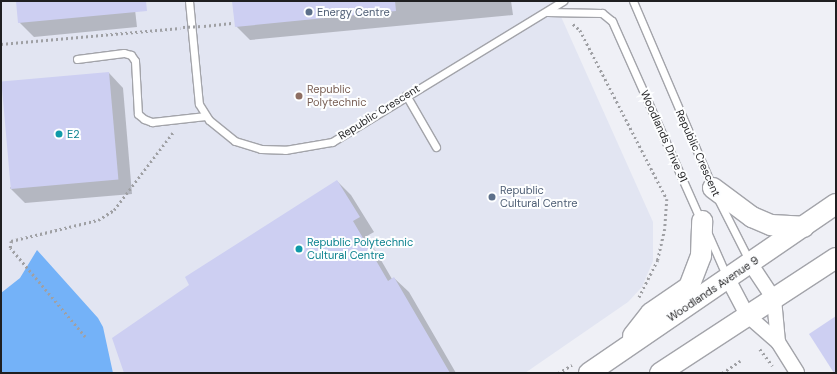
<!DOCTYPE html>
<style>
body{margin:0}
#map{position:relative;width:837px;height:374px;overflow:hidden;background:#eff0f6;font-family:"DM Sans",sans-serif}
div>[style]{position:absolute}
.built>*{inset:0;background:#e2e5f2}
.water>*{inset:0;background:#74b2f8}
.shadow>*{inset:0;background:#0003}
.building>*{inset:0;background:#cdcff2;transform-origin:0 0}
.path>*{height:2.5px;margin-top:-1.25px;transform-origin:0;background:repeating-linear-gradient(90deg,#9fa0a4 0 2px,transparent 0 5px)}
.roads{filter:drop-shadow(1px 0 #a3a4aa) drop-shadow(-1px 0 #a3a4aa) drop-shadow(0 1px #a3a4aa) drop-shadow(0 -1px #a3a4aa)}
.lane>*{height:7px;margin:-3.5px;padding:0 3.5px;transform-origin:3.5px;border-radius:3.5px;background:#fff}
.street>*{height:14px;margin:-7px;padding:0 7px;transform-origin:7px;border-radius:7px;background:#fff}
.secondary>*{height:20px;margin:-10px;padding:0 10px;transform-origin:10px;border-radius:10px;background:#fff}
.path-bridge>*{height:2.5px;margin-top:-1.25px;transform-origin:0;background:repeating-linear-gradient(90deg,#9fa0a4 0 2px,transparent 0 5px)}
.dots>*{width:11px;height:11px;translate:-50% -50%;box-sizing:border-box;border:2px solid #fdfeff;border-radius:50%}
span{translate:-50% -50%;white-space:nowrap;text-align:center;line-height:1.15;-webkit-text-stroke:4px #fdfeff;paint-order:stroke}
.service-label{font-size:11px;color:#4e5e75}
.left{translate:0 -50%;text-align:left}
.education-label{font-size:11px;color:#785e54}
.street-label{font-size:11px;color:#1f1f21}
.culture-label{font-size:11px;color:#0d838f}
.frame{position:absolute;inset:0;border:2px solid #1f1f21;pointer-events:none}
</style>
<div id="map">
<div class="built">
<div style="clip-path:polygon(1px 1px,554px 1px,653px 222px,653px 261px,642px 287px,628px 302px,525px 373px,1px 373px)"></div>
</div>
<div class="water">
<div style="clip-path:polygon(37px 250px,98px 318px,103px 327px,113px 373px,1px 373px,1px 293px,20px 278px)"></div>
</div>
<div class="shadow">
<div style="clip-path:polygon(17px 1px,134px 1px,137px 27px,34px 37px,19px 22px)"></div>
<div style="clip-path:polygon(233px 1px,511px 1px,513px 15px,250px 40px,236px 26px)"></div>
<div style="clip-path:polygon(109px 73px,123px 88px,132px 194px,25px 203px,10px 188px)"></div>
<div style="clip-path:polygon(337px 181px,351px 195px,374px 232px,367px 236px,392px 279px,394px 278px,409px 292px,456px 373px,125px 373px,190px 285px)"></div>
</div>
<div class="building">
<div style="clip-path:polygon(16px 1px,146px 1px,147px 11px,18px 23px)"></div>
<div style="clip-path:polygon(232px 1px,395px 1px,396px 11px,235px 27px)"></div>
<div style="left:109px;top:72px;width:108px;height:108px;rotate:85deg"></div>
<div style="clip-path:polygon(337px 180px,360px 217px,353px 221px,388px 281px,394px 277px,450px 373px,124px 373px,112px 338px,189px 285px,185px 277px)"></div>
<div style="clip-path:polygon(836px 316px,836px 373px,834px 373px,809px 334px)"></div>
</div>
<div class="path">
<div style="left:573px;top:24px;width:9px;rotate:41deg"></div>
<div style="left:580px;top:30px;width:190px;rotate:62.8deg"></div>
<div style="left:667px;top:199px;width:30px;rotate:94deg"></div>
<div style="left:665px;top:229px;width:32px;rotate:103deg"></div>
<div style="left:658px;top:260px;width:42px;rotate:116.6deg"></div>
<div style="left:204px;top:26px;width:30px;rotate:-6deg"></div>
<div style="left:1px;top:44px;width:180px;rotate:-5.1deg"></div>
<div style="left:85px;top:337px;width:116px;rotate:-130.1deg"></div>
<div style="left:10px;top:248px;width:7px;rotate:-82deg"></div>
<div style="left:11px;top:241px;width:89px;rotate:-13.6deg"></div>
<div style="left:98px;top:220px;width:19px;rotate:-32deg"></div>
<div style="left:114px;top:210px;width:99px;rotate:-52.8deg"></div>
<div style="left:760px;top:349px;width:21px;rotate:53deg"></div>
<div style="left:558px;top:373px;width:16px;rotate:-30deg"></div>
<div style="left:722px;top:373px;width:22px;rotate:-34deg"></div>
</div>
<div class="roads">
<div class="lane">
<div style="left:189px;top:1px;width:103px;rotate:84.5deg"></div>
<div style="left:199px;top:104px;width:19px;rotate:58deg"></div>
<div style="left:209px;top:120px;width:33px;rotate:39deg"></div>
<div style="left:235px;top:141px;width:27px;rotate:17deg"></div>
<div style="left:261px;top:149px;width:24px;rotate:2deg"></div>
<div style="left:285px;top:150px;width:48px;rotate:-9.7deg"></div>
<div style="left:332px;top:142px;width:271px;rotate:-31.4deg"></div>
<div style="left:633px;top:1px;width:201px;rotate:66.9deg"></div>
<div style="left:547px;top:12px;width:55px;rotate:1deg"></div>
<div style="left:602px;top:13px;width:13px;rotate:39deg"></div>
<div style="left:612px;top:21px;width:219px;rotate:66deg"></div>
<div style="left:77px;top:59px;width:47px;rotate:-7.3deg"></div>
<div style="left:124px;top:53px;width:7px;rotate:16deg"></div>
<div style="left:131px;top:55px;width:7px;rotate:56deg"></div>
<div style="left:135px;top:61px;width:53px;rotate:86.8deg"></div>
<div style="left:138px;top:114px;width:8px;rotate:40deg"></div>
<div style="left:144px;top:119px;width:9px;rotate:21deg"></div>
<div style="left:152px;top:122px;width:54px;rotate:-6.3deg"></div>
<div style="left:406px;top:95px;width:60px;rotate:60deg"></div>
<div style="left:718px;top:199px;width:71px;rotate:63.1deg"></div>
<div style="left:708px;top:234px;width:47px;rotate:66.2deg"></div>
</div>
<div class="street">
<div style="left:750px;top:263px;width:43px;rotate:56.3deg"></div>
<div style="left:774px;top:299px;width:43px;rotate:84.7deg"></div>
<div style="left:728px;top:279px;width:41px;rotate:62.2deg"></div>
<div style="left:747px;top:315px;width:41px;rotate:41.1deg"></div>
<div style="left:778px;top:342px;width:36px;rotate:58deg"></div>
</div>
<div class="secondary">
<div style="left:713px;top:188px;width:49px;rotate:36.6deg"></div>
<div style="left:752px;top:217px;width:21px;rotate:23deg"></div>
<div style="left:771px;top:225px;width:33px;rotate:3deg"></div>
<div style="left:633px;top:336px;width:29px;rotate:-52deg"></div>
<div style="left:651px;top:313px;width:46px;rotate:-34.4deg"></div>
<div style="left:689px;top:287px;width:33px;rotate:-69deg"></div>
<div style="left:701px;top:256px;width:35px;rotate:-88deg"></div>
<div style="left:589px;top:373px;width:299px;rotate:-34.4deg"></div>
<div style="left:660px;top:373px;width:210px;rotate:-33.2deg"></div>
</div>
</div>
<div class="path-bridge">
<div style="left:183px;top:27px;width:20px;rotate:-3deg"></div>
</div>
<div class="dots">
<div style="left:309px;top:12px;background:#5c6f8a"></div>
<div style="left:299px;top:96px;background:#8d6e63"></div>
<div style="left:59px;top:134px;background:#0f9aa8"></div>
<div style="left:492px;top:197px;background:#5c6f8a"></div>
<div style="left:299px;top:249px;background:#0f9aa8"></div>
</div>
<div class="service-label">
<span class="left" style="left:317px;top:12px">Energy Centre</span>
<span class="left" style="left:500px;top:197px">Republic<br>Cultural Centre</span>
</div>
<div class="education-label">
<span class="left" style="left:307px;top:96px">Republic<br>Polytechnic</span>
</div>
<div class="street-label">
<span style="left:379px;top:112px;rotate:-32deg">Republic Crescent</span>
<span style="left:664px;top:136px;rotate:66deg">Woodlands Drive 91</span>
<span style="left:698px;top:153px;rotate:66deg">Republic Crescent</span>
<span style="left:713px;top:289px;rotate:-34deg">Woodlands Avenue 9</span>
</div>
<div class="culture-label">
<span class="left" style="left:67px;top:134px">E2</span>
<span class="left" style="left:307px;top:249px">Republic Polytechnic<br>Cultural Centre</span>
</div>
<div class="frame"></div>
</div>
